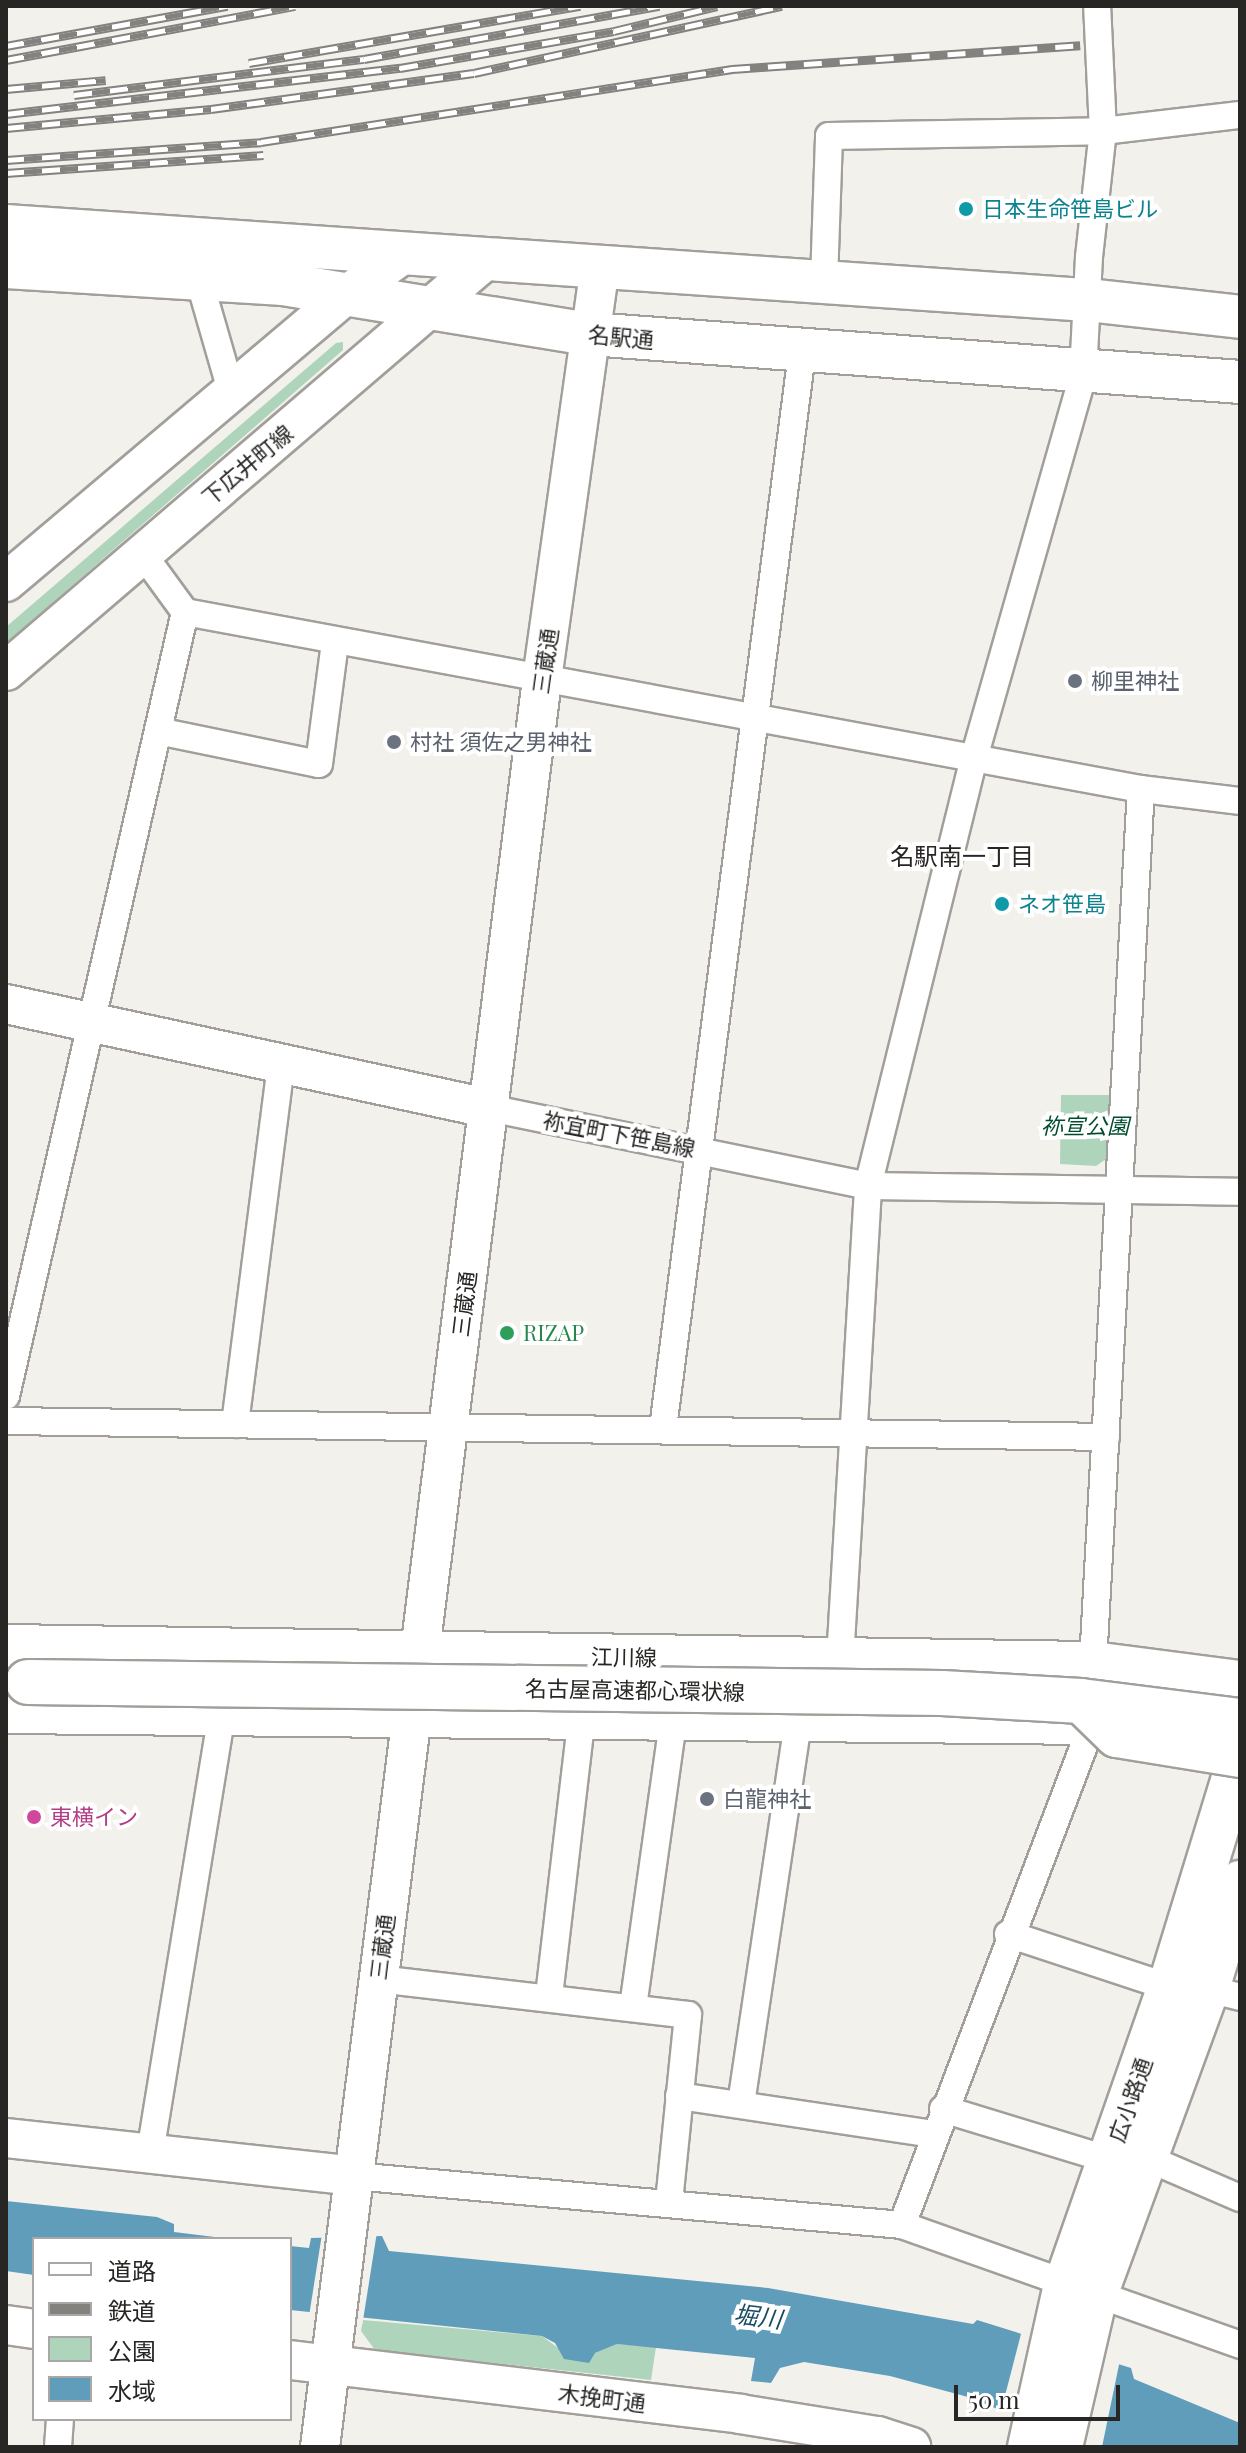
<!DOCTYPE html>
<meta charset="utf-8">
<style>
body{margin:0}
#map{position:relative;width:1246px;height:2453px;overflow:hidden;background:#f3f1ec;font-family:"Playfair Display","Noto Sans JP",serif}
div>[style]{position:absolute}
.green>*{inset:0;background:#aed4bc}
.water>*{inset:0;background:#5f9dbb}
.pier>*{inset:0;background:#f3f1ec;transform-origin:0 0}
.roads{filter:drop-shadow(2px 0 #a29f9b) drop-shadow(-2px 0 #a29f9b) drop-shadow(0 2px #a29f9b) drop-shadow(0 -2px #a29f9b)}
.street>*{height:26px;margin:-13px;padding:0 13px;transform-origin:13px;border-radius:13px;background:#fff}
.secondary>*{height:38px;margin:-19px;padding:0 19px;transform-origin:19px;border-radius:19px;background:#fff}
.primary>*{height:42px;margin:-21px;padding:0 21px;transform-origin:21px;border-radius:21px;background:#fff}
.rail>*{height:9px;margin-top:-4.5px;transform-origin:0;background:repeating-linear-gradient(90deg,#fff 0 18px,#83827f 0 36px);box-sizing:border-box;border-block:2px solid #83827f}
.bridges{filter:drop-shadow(2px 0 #a29f9b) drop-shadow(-2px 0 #a29f9b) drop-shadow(0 2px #a29f9b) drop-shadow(0 -2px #a29f9b)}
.highway-bridge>*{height:44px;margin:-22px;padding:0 22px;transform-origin:22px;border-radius:22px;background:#fff}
.dots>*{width:22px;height:22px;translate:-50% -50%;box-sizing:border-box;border:4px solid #fff;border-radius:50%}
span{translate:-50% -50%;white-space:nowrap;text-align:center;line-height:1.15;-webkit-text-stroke:8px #fff;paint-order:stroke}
.culture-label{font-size:22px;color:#0d838f}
.left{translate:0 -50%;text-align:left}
.street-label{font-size:22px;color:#272624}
.worship-label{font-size:22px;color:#5b616d}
.park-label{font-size:22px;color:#004d2e;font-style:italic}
.leisure-label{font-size:22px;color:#27864d}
.hotel-label{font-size:22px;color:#b23c85}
.neighbourhood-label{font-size:24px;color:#272624}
.water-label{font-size:24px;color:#174b61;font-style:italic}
.frame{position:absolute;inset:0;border:8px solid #272624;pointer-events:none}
.legend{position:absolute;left:32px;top:2237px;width:260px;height:184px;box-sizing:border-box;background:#fff;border:2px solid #a9a8a7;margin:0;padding:10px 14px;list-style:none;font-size:24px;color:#272624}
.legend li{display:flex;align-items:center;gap:16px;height:40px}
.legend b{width:40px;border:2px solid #a9a8a7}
.scale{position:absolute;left:954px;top:2385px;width:166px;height:36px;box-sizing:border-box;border:4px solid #272624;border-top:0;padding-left:10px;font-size:24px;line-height:28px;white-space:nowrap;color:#272624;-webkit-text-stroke:6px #fff;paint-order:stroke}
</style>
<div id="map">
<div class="green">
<div style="clip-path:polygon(343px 342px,343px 350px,6px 643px,6px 627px,336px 343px)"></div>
<div style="clip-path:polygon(1061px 1095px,1111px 1095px,1109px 1157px,1096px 1166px,1060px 1164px)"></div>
<div style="clip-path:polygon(363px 2320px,542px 2336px,562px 2351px,595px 2353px,617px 2344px,656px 2347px,651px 2380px,375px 2350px,361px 2331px)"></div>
</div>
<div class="water">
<div style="clip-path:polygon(6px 2201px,157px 2217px,174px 2224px,174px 2232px,231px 2239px,34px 2239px,34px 2275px,6px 2271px)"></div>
<div style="clip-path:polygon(382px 2236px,389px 2251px,768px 2288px,973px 2324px,977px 2320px,1131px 2368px,1134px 2379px,1240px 2423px,1240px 2447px,1092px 2447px,968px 2397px,890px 2376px,804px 2362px,780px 2368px,771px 2383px,751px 2381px,755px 2358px,617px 2344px,595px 2353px,589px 2363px,564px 2359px,555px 2343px,542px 2336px,290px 2310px,290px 2246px,309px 2248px,311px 2238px)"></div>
</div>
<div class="pier">
<div style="left:377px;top:2232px;width:93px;height:54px;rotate:99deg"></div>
<div style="clip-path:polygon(1022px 2330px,1120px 2360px,1102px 2447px,1082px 2447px,1000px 2415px)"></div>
</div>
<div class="roads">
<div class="street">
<div style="left:198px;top:276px;width:119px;rotate:73.9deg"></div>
<div style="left:824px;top:281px;width:145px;rotate:-88deg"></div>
<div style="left:829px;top:136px;width:274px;rotate:-1deg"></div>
<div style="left:1103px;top:131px;width:138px;rotate:-6.7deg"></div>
<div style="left:142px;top:553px;width:73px;rotate:53.9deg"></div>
<div style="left:185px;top:612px;width:972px;rotate:10.49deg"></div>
<div style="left:1141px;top:789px;width:100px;rotate:6.9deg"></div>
<div style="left:158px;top:731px;width:164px;rotate:11.6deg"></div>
<div style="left:319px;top:764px;width:123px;rotate:-82.5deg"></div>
<div style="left:489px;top:1108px;width:387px;rotate:11.6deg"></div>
<div style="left:868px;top:1186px;width:372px;rotate:0.9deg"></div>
<div style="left:6px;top:1396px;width:804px;rotate:-77.14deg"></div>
<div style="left:6px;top:1421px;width:1100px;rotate:0.83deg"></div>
<div style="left:235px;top:1424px;width:363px;rotate:-82.7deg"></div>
<div style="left:663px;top:1428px;width:1084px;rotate:-82.63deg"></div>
<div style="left:840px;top:1660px;width:475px;rotate:-86.6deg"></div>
<div style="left:868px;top:1186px;width:441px;rotate:-76.1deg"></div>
<div style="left:974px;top:758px;width:398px;rotate:-74.1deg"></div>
<div style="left:1083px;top:375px;width:118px;rotate:-87.1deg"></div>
<div style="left:1089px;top:257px;width:127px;rotate:-83.7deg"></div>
<div style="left:1103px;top:131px;width:125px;rotate:-92.7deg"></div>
<div style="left:1093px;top:1663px;width:875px;rotate:-86.86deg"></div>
<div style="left:1008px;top:1934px;width:169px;rotate:18.2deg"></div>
<div style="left:378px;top:1979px;width:312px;rotate:6.6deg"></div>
<div style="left:688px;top:2015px;width:189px;rotate:95.8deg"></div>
<div style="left:1208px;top:1989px;width:33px;rotate:14deg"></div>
<div style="left:549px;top:1996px;width:285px;rotate:-83.3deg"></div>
<div style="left:633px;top:2007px;width:295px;rotate:-82deg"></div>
<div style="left:679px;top:2096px;width:258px;rotate:8.5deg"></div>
<div style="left:741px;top:2104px;width:391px;rotate:-81.5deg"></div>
<div style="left:943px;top:2109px;width:175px;rotate:17deg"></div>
<div style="left:150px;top:2153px;width:445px;rotate:-80.7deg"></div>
<div style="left:1147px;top:2158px;width:101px;rotate:23.3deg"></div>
<div style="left:353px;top:2176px;width:551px;rotate:5.1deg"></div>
<div style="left:902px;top:2225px;width:359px;rotate:19.5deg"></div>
<div style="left:902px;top:2225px;width:538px;rotate:-69.21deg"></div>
<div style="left:58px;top:2447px;width:28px;rotate:-86deg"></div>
</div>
<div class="secondary">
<div style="left:6px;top:582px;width:440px;rotate:-40.2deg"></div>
<div style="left:342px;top:298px;width:77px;rotate:-35.5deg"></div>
<div style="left:6px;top:671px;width:633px;rotate:-40.58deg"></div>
<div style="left:6px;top:1004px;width:494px;rotate:12.2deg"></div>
<div style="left:6px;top:2138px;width:349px;rotate:6.2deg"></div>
<div style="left:6px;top:2325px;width:28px;rotate:8deg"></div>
<div style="left:290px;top:2360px;width:453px;rotate:6.8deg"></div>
<div style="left:740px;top:2414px;width:140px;rotate:9.1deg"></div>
<div style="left:878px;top:2436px;width:35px;rotate:18deg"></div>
<div style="left:320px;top:2447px;width:1782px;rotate:-82.84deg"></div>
<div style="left:542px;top:679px;width:415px;rotate:-82deg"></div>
</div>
<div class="primary">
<div style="left:6px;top:226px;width:1084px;rotate:3.92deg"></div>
<div style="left:1087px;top:300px;width:154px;rotate:6.3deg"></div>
<div style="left:6px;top:267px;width:278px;rotate:3.5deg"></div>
<div style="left:283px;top:284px;width:311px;rotate:9.3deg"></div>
<div style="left:590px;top:334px;width:652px;rotate:4.22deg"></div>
<div style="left:6px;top:1646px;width:1087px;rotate:0.9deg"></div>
<div style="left:1093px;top:1663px;width:148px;rotate:7.4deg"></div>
<div style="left:6px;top:1712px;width:1094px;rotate:0.58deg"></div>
<div style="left:1029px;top:2447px;width:166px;rotate:-77.5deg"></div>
<div style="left:1065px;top:2285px;width:316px;rotate:-70.8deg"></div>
<div style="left:1169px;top:1987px;width:243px;rotate:-73deg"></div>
<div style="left:1061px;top:2447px;width:156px;rotate:-77deg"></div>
<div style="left:1096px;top:2295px;width:326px;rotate:-69.9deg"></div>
<div style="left:1208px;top:1989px;width:112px;rotate:-73.3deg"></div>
</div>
</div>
<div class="rail">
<div style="left:6px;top:46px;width:225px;rotate:-10.3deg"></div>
<div style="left:6px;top:60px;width:294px;rotate:-10.6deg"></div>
<div style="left:249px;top:63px;width:336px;rotate:-9.8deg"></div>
<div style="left:6px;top:89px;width:100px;rotate:-5.1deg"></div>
<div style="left:74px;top:95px;width:292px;rotate:-7.1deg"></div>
<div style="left:364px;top:59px;width:300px;rotate:-10.2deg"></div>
<div style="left:6px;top:114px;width:397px;rotate:-6.7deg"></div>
<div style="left:400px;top:68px;width:217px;rotate:-9.8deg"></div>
<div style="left:614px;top:31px;width:106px;rotate:-13.6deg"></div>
<div style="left:6px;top:128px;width:206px;rotate:-5.3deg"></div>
<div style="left:211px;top:109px;width:265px;rotate:-7.8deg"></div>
<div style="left:474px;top:73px;width:315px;rotate:-12.3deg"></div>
<div style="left:6px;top:160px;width:256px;rotate:-4deg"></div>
<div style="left:261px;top:142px;width:477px;rotate:-8.8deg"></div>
<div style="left:732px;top:69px;width:349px;rotate:-3.9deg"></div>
<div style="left:6px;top:173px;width:258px;rotate:-4deg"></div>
</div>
<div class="bridges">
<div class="highway-bridge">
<div style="left:28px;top:1682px;width:914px;rotate:0.69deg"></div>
<div style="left:942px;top:1693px;width:139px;rotate:3.3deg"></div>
<div style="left:1081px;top:1701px;width:160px;rotate:7.2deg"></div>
<div style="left:1089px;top:1708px;width:39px;rotate:44deg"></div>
<div style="left:1117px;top:1735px;width:125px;rotate:9.2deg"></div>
</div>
</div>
<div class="dots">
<div style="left:966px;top:209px;background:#0f9aa8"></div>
<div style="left:1075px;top:681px;background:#6b7280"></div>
<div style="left:394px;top:742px;background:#6b7280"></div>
<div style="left:1002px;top:904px;background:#0f9aa8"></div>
<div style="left:507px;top:1333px;background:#2e9e5b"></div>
<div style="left:707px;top:1799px;background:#6b7280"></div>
<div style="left:34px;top:1817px;background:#d1479c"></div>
</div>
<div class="culture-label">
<span class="left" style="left:982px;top:209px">日本生命笹島ビル</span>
<span class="left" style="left:1018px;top:904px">ネオ笹島</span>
</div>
<div class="street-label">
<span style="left:621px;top:337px;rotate:5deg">名駅通</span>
<span style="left:247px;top:465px;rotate:-40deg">下広井町線</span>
<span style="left:545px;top:661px;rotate:-82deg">三蔵通</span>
<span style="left:619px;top:1134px;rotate:11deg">祢宜町下笹島線</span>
<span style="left:464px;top:1304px;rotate:-83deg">三蔵通</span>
<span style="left:624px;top:1657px;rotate:1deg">江川線</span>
<span style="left:635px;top:1690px;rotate:1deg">名古屋高速都心環状線</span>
<span style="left:382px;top:1947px;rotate:-83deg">三蔵通</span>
<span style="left:1130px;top:2100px;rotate:-71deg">広小路通</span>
<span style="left:602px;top:2398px;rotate:7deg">木挽町通</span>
</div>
<div class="worship-label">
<span class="left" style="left:1091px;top:681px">柳里神社</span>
<span class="left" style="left:410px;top:742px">村社 須佐之男神社</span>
<span class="left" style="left:723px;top:1799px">白龍神社</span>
</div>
<div class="park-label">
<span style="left:1085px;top:1126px">祢宣公園</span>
</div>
<div class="leisure-label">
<span class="left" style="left:523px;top:1333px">RIZAP</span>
</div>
<div class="hotel-label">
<span class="left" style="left:50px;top:1817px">東横イン</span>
</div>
<div class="neighbourhood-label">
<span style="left:962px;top:856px">名駅南一丁目</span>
</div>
<div class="water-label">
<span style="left:758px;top:2316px;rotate:7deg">堀川</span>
</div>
<div class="frame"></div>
<ul class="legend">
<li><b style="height:10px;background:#fff"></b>道路</li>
<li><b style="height:10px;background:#83827f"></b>鉄道</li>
<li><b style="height:22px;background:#aed4bc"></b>公園</li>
<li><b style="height:22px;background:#5f9dbb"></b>水域</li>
</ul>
<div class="scale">50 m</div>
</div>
